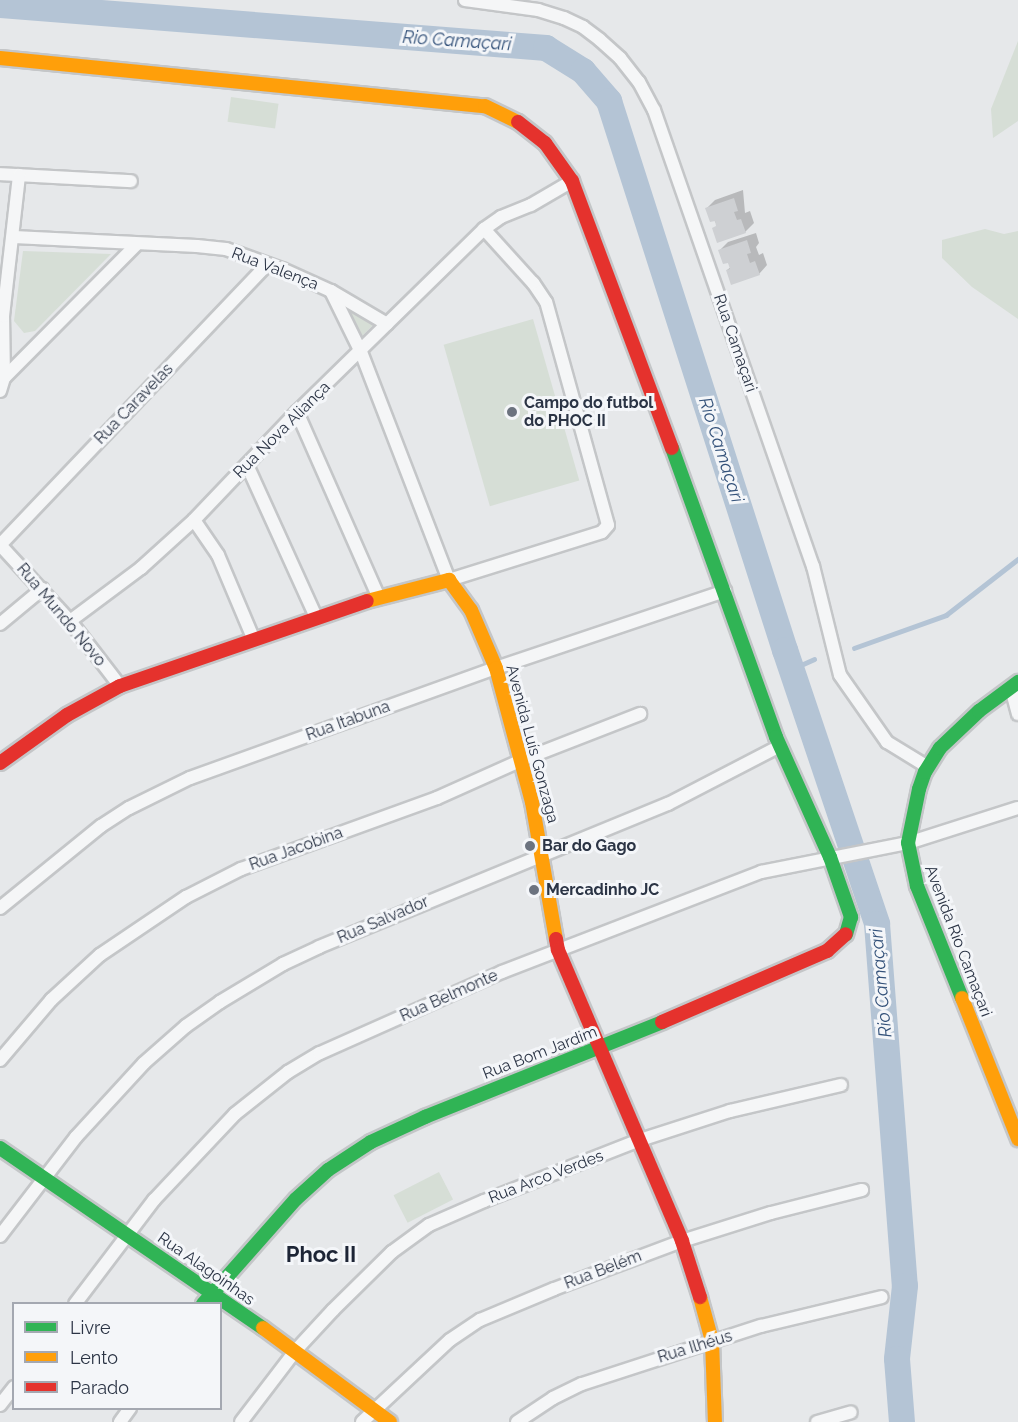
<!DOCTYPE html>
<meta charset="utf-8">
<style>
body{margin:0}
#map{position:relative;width:1018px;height:1422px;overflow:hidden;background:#e6e8ea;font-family:Raleway,sans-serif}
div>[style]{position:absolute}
.green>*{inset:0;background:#d6ded6;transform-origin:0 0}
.shadow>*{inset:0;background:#0003}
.stream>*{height:4.5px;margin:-2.25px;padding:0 2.25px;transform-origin:2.25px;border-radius:2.25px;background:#b4c4d5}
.river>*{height:26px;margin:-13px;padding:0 13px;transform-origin:13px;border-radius:13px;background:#b4c4d5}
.building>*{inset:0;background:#ced0d3}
.roads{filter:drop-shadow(2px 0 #c4c6c8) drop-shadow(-2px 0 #c4c6c8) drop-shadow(0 2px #c4c6c8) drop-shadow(0 -2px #c4c6c8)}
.street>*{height:12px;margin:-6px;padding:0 6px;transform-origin:6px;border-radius:6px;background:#f5f6f7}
.fast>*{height:14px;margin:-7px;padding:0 7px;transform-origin:7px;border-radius:7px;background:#30b455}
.slow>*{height:14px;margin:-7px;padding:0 7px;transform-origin:7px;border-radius:7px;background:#ff9f0a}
.jam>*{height:14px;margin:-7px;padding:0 7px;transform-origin:7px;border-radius:7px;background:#e5322d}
.dots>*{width:16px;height:16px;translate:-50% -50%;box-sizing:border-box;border:3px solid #f4f6f9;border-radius:50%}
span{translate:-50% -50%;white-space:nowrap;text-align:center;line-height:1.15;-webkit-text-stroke:6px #f4f6f9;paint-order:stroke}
.street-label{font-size:16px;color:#2b3445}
.poi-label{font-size:16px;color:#2b3445;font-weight:700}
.left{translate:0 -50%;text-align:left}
.water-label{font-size:18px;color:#34527a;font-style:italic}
.district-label{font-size:22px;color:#1d2536;font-weight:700}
.legend{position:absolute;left:12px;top:1302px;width:210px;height:108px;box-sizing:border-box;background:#f4f6f9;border:2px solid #a4a8b1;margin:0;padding:8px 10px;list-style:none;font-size:18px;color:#2b3445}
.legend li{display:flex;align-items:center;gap:12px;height:30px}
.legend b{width:30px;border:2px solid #a4a8b1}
</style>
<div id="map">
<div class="green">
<div style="clip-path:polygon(1018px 41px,1018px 121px,993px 138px,991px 109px)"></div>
<div style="left:231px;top:97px;width:48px;height:25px;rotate:8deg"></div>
<div style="clip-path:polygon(985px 229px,1004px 234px,1018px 231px,1018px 319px,972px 287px,942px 258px,942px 240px)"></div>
<div style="clip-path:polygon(23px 251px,111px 254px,35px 331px,24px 333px,14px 321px)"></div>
<div style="clip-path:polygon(343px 303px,375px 323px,359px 339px)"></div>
<div style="left:533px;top:319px;width:168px;height:93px;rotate:74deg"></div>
<div style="left:439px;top:1172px;width:31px;height:51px;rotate:63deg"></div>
</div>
<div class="shadow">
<div style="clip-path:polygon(743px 190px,745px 213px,750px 211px,754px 223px,745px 232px,717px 225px,707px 208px,715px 200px)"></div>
<div style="clip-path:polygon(756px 233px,759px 243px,756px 247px,759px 255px,763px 253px,767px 265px,759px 274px,727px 270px,731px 267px,720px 250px,728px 242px)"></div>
</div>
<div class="stream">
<div style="left:854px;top:648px;width:98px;rotate:-19.7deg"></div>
<div style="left:946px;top:615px;width:91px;rotate:-37.9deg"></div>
<div style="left:792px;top:669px;width:24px;rotate:-24deg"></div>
</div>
<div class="river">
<div style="left:0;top:5px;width:548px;rotate:4.5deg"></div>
<div style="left:546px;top:48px;width:44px;rotate:31.9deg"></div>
<div style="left:583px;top:71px;width:40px;rotate:49deg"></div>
<div style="left:609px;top:101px;width:577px;rotate:72.23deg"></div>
<div style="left:785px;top:650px;width:289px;rotate:71.4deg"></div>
<div style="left:877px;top:924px;width:363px;rotate:85.6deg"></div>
<div style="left:905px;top:1286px;width:73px;rotate:96.3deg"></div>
<div style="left:897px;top:1359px;width:63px;rotate:85.5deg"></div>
</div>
<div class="building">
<div style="clip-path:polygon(734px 198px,738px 211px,734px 212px,737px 220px,741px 219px,746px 233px,717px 243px,712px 228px,716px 226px,715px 221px,710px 222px,705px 208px)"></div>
<div style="clip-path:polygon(747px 240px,751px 253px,747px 254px,750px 263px,755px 261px,760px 275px,731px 285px,726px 270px,730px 269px,728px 263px,723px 264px,718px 250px)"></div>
</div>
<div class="roads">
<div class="street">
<div style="left:465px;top:0;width:74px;rotate:7.8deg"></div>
<div style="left:538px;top:10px;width:27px;rotate:17deg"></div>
<div style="left:564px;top:18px;width:21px;rotate:25deg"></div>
<div style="left:583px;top:27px;width:21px;rotate:37deg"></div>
<div style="left:600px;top:40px;width:27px;rotate:42deg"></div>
<div style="left:620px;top:58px;width:31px;rotate:52deg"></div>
<div style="left:639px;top:82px;width:32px;rotate:62deg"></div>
<div style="left:654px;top:110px;width:483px;rotate:70.8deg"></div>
<div style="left:813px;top:566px;width:112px;rotate:76.1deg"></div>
<div style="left:840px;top:675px;width:82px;rotate:55deg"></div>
<div style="left:887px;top:742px;width:48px;rotate:31.4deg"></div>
<div style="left:0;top:174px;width:131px;rotate:3.1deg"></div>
<div style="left:14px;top:237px;width:183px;rotate:2.8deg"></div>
<div style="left:197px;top:246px;width:29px;rotate:6deg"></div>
<div style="left:226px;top:249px;width:59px;rotate:19.7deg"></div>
<div style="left:282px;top:269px;width:54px;rotate:24.2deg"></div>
<div style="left:331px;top:291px;width:68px;rotate:63.8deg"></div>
<div style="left:361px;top:352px;width:244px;rotate:68.9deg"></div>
<div style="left:449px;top:580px;width:160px;rotate:-17.4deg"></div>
<div style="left:602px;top:532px;width:9px;rotate:-49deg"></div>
<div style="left:608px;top:525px;width:231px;rotate:-105.5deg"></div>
<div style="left:546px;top:302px;width:23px;rotate:-124deg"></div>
<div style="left:533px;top:283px;width:73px;rotate:-132.2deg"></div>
<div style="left:331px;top:291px;width:65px;rotate:30.5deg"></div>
<div style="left:4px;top:378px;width:189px;rotate:-45.2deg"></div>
<div style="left:0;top:391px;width:14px;rotate:-73deg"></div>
<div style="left:4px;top:378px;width:62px;rotate:-90.9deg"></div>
<div style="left:3px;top:316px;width:142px;rotate:-83.5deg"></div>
<div style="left:297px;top:412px;width:203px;rotate:66.2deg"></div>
<div style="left:247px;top:465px;width:167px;rotate:65.6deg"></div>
<div style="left:194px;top:520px;width:42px;rotate:55.6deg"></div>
<div style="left:218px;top:555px;width:90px;rotate:67.1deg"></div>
<div style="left:70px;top:621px;width:89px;rotate:-36.7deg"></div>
<div style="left:141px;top:568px;width:72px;rotate:-42.2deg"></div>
<div style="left:194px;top:520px;width:149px;rotate:-46.4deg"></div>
<div style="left:297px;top:412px;width:262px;rotate:-44.4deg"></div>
<div style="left:484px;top:229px;width:21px;rotate:-35deg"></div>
<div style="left:501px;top:217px;width:32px;rotate:-22deg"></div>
<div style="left:531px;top:205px;width:48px;rotate:-30.3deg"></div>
<div style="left:0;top:624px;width:55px;rotate:-39.8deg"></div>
<div style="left:120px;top:686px;width:82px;rotate:-127.6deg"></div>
<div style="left:70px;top:621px;width:103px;rotate:-132.6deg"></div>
<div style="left:0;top:545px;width:388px;rotate:-46.4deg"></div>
<div style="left:1011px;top:688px;width:27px;rotate:75deg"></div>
<div style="left:0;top:908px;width:130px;rotate:-39.1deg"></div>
<div style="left:101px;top:826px;width:33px;rotate:-33deg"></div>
<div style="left:129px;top:808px;width:68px;rotate:-26.2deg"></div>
<div style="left:190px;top:778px;width:325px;rotate:-19.8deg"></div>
<div style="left:496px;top:668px;width:242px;rotate:-18.6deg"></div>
<div style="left:0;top:1060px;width:79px;rotate:-49.6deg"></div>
<div style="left:51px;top:1000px;width:67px;rotate:-42.6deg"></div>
<div style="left:100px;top:955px;width:104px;rotate:-34deg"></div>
<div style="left:186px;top:897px;width:62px;rotate:-27deg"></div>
<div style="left:241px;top:869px;width:208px;rotate:-19.9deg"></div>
<div style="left:437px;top:798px;width:93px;rotate:-24.1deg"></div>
<div style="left:522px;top:760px;width:127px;rotate:-21.3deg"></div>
<div style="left:0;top:1236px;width:125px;rotate:-52.5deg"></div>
<div style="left:76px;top:1137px;width:100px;rotate:-47.4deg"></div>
<div style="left:144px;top:1063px;width:56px;rotate:-41.4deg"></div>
<div style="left:186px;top:1026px;width:42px;rotate:-35.2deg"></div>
<div style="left:220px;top:1002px;width:74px;rotate:-31.1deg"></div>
<div style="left:283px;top:964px;width:40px;rotate:-25deg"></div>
<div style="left:319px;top:947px;width:377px;rotate:-22.3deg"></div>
<div style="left:668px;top:804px;width:126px;rotate:-27.4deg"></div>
<div style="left:75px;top:1304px;width:131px;rotate:-52.8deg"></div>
<div style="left:154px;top:1200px;width:118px;rotate:-46.7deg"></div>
<div style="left:235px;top:1114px;width:68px;rotate:-38.4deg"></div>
<div style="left:288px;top:1072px;width:37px;rotate:-31deg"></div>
<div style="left:320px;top:1053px;width:199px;rotate:-24deg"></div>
<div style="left:502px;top:972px;width:278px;rotate:-21.1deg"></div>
<div style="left:761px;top:872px;width:150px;rotate:-11.2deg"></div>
<div style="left:908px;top:843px;width:115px;rotate:-17.7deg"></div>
<div style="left:0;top:1405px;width:23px;rotate:-52deg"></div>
<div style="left:120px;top:1422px;width:17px;rotate:-54deg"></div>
<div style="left:241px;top:1422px;width:91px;rotate:-52.6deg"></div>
<div style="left:296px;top:1350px;width:54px;rotate:-47.2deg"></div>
<div style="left:333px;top:1310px;width:83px;rotate:-44.5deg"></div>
<div style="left:392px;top:1252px;width:46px;rotate:-36.1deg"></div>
<div style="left:429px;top:1225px;width:60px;rotate:-23.6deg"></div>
<div style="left:484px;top:1201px;width:164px;rotate:-21.4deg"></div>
<div style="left:637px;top:1141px;width:98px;rotate:-17.9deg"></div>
<div style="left:730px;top:1111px;width:114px;rotate:-13.2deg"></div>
<div style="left:362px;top:1422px;width:120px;rotate:-43deg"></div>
<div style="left:450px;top:1340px;width:36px;rotate:-34deg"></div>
<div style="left:480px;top:1320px;width:80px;rotate:-22.7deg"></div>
<div style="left:554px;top:1289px;width:137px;rotate:-20.6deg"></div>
<div style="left:682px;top:1241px;width:93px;rotate:-17.5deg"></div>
<div style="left:771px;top:1213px;width:94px;rotate:-14.2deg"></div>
<div style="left:517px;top:1422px;width:43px;rotate:-33.7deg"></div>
<div style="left:553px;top:1398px;width:32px;rotate:-26deg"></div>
<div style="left:582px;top:1384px;width:188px;rotate:-18deg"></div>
<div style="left:761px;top:1326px;width:124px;rotate:-13.5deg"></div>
<div style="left:817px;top:1422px;width:35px;rotate:-16deg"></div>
</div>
<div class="fast">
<div style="left:672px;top:448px;width:307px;rotate:70.2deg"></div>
<div style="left:776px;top:737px;width:132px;rotate:65.8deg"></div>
<div style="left:830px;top:857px;width:64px;rotate:70.7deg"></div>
<div style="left:851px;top:917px;width:18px;rotate:106deg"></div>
<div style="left:962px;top:998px;width:121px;rotate:-111.9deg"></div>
<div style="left:917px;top:886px;width:44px;rotate:-101.8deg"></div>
<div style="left:908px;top:843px;width:55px;rotate:-78.5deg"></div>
<div style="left:919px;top:789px;width:18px;rotate:-71deg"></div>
<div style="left:925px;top:772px;width:28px;rotate:-58deg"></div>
<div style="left:940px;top:748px;width:54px;rotate:-43.5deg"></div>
<div style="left:979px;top:711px;width:49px;rotate:-36.6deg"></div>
<div style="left:0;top:1148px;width:319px;rotate:34.4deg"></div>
<div style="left:203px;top:1304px;width:140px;rotate:-48.5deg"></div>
<div style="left:296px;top:1199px;width:43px;rotate:-42.2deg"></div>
<div style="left:328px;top:1170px;width:51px;rotate:-33.1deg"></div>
<div style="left:371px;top:1142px;width:60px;rotate:-24.8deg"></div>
<div style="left:425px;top:1117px;width:255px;rotate:-21.8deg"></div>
</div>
<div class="slow">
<div style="left:0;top:58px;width:487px;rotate:5.7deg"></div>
<div style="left:485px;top:106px;width:37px;rotate:26deg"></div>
<div style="left:367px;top:601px;width:85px;rotate:-14.4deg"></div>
<div style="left:449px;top:580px;width:37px;rotate:54deg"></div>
<div style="left:471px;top:610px;width:63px;rotate:66.7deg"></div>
<div style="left:496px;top:668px;width:139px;rotate:75deg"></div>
<div style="left:532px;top:802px;width:139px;rotate:80.1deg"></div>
<div style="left:962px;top:998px;width:152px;rotate:68.3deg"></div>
<div style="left:700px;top:1297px;width:46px;rotate:74.7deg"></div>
<div style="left:712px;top:1341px;width:81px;rotate:87.9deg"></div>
<div style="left:263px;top:1328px;width:158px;rotate:36.5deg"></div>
</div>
<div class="jam">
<div style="left:518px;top:122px;width:34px;rotate:38deg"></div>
<div style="left:545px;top:143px;width:47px;rotate:54.6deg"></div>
<div style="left:572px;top:181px;width:285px;rotate:69.5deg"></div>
<div style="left:0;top:763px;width:82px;rotate:-35.6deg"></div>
<div style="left:67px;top:715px;width:60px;rotate:-28.7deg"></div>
<div style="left:120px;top:686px;width:261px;rotate:-19deg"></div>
<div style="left:556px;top:939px;width:11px;rotate:80deg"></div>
<div style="left:558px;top:950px;width:316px;rotate:66.9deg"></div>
<div style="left:682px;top:1241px;width:59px;rotate:72.2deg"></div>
<div style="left:662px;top:1022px;width:180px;rotate:-23.3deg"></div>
<div style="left:827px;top:951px;width:25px;rotate:-42deg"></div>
</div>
</div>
<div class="dots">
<div style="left:512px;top:412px;background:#6c737f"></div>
<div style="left:530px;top:846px;background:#6c737f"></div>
<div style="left:534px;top:890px;background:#6c737f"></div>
</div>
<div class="street-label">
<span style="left:275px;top:269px;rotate:21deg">Rua Valença</span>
<span style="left:735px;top:343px;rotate:71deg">Rua Camaçari</span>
<span style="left:134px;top:404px;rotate:-46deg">Rua Caravelas</span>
<span style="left:282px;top:430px;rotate:-45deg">Rua Nova Aliança</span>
<span style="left:61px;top:615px;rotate:50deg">Rua Mundo Novo</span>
<span style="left:348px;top:721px;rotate:-20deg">Rua Itabuna</span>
<span style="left:532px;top:744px;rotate:75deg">Avenida Luís Gonzaga</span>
<span style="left:296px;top:849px;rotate:-20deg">Rua Jacobina</span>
<span style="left:383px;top:920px;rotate:-23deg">Rua Salvador</span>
<span style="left:958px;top:941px;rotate:69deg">Avenida Rio Camaçari</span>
<span style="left:449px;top:996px;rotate:-24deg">Rua Belmonte</span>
<span style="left:540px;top:1053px;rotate:-21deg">Rua Bom Jardim</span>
<span style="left:546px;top:1177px;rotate:-21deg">Rua Arco Verdes</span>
<span style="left:206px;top:1269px;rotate:35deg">Rua Alagoinhas</span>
<span style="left:603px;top:1270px;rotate:-21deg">Rua Belém</span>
<span style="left:695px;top:1347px;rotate:-17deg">Rua Ilhéus</span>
</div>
<div class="poi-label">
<span class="left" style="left:524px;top:412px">Campo do futbol<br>do PHOC II</span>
<span class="left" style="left:542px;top:846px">Bar do Gago</span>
<span class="left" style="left:546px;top:890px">Mercadinho JC</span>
</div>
<div class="water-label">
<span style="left:457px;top:41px;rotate:4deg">Rio Camaçari</span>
<span style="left:721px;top:450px;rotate:72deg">Rio Camaçari</span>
<span style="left:881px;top:983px;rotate:-95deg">Rio Camaçari</span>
</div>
<div class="district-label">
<span style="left:321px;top:1255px">Phoc II</span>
</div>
<ul class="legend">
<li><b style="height:8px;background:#30b455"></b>Livre</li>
<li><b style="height:8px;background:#ff9f0a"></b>Lento</li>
<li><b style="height:8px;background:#e5322d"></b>Parado</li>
</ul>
</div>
